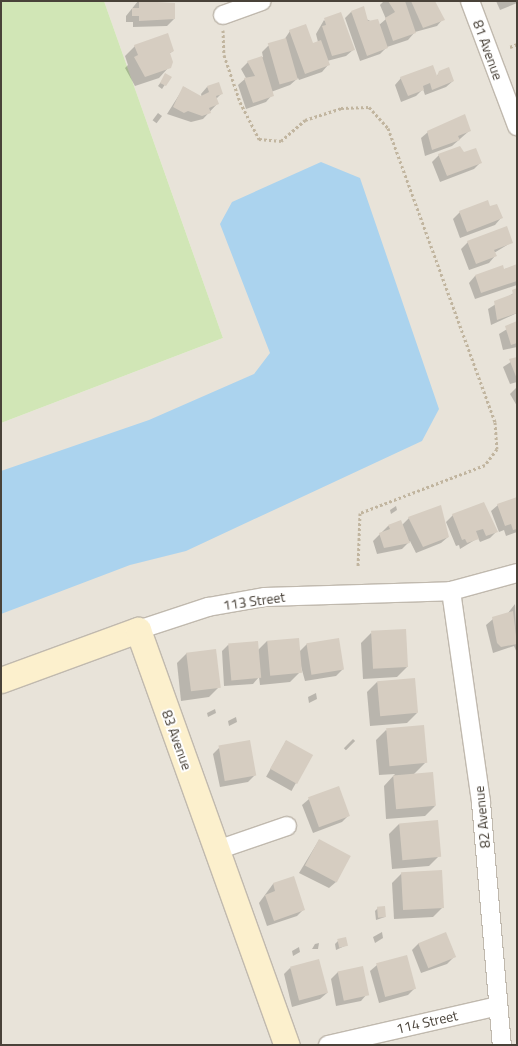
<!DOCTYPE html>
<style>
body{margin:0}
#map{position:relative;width:518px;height:1046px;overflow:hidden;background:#f5f2eb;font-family:"Titillium Web",sans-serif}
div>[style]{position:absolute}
.residential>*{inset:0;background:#e8e3d9}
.green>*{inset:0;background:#d1e6b6}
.water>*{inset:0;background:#abd3ee}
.shadow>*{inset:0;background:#0003;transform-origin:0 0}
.building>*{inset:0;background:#d6cdc1;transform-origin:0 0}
.path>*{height:3px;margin-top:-1.5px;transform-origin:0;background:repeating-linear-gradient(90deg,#c1b59f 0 2.5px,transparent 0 5px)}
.roads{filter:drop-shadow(1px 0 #c0b9ae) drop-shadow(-1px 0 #c0b9ae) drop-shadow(0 1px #c0b9ae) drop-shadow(0 -1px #c0b9ae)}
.street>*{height:18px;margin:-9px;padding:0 9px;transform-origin:9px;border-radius:9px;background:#fff}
.secondary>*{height:25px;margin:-12.5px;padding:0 12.5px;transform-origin:12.5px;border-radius:12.5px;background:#fcf0cd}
span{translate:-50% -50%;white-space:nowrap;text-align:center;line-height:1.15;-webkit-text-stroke:4px #fff;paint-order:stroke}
.street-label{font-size:14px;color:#494239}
.frame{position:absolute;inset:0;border:2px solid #494239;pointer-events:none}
</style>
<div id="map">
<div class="residential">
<div style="clip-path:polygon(104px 1px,517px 1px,517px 1045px,1px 1045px,1px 423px,223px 338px)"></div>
</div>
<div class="green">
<div style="clip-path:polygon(1px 1px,104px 1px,223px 338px,1px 423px)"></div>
</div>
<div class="water">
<div style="clip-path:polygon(321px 162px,360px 178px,439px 409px,422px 441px,186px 551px,130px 565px,1px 614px,1px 471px,149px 420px,254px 374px,270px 353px,220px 224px,232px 202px)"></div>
</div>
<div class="shadow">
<div style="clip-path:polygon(138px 1px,156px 1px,174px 19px,167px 26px,133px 27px,133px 22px,126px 22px,126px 16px)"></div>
<div style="clip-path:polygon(384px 1px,428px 1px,443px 19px,437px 26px,415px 32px,408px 40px,387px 47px,380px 54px,360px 61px,345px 18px,351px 12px,379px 25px,386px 19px,380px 5px)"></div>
<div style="clip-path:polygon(496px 1px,517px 1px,517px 3px,500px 10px)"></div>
<div style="clip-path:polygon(324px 20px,353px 50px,346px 56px,327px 61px,328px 65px,322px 72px,299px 80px,298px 78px,290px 85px,271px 92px,272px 95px,266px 102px,246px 109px,238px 85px,246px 78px,241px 69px,248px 62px,263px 57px,262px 52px,268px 46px,284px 40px,290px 31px,312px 44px,318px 42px,316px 34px)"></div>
<div style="clip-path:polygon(135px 46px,173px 51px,169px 54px,169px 67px,159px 78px,135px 86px,125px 68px,128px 65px,125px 56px)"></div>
<div style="clip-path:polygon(440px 72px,453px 81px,446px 87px,425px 95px,423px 89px,416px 96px,401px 102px,395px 85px,401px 78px,436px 77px)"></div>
<div style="clip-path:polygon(166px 75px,170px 77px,162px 89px,158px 86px)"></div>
<div style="clip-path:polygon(184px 87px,202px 98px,201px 94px,207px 87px,221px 94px,216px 99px,217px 104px,203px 119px,191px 122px,167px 114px)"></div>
<div style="left:158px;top:113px;width:5px;height:9px;rotate:37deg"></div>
<div style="clip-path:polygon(469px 131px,452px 146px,425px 156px,421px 138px,428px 132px)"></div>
<div style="clip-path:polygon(463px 154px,480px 163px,474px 169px,440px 182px,432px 162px,439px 155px)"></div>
<div style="clip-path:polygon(489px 208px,501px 218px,495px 225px,460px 238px,453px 219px,460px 212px)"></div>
<div style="clip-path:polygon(468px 242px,512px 242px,494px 253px,495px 256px,489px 263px,469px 270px,461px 249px)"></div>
<div style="clip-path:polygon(517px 266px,517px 285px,475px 299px,469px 283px,475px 276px)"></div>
<div style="clip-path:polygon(517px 291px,517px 313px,491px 325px,488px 309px)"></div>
<div style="clip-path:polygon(517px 323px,517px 347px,503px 350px,499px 334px)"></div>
<div style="clip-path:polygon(517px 358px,517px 382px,510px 384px,503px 367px)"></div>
<div style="clip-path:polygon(517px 387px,517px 406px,510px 394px)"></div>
<div style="clip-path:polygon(517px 498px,517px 532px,506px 536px,504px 530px,499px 532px,491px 511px,498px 505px)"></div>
<div style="clip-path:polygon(396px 506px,397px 510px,391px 514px,390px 510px)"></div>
<div style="clip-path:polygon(453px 515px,496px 532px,490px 538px,480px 542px,478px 538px,460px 549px,459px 545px,456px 546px,446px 522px)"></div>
<div style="clip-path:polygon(409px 518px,448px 537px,441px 543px,416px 553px,410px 541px,402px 549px,377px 554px,373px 541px,388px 526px,402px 525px)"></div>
<div style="clip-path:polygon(515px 604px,517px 653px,514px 646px,493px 653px,486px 625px,493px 619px,508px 613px)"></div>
<div style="clip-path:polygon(371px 633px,407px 667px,397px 677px,363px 679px,361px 643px)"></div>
<div style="clip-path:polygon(267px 641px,299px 652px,307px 644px,343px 669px,336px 676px,305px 681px,299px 659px,300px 672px,290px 682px,260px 685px,259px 677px,253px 684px,224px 686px,222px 651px,228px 645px,257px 651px)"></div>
<div style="clip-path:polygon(187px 653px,219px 687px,209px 697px,181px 701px,177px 663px)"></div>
<div style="clip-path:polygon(377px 682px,417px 713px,407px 723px,370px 726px,367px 692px)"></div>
<div style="clip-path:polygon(316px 693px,317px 699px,309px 703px,308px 697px)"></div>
<div style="clip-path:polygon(215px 709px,216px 713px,208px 717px,207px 713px)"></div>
<div style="clip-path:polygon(236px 717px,237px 722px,229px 726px,228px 721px)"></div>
<div style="clip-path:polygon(386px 730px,426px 762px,414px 774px,435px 806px,425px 816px,386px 819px,384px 786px,395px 774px,379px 775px,376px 740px)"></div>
<div style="left:353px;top:739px;width:3px;height:13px;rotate:45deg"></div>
<div style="left:286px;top:741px;width:29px;height:41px;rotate:29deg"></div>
<div style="clip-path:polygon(220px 747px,255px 775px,248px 782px,220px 787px,213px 754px)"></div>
<div style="clip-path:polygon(309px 799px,348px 816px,342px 822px,313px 833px,302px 805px)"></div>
<div style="clip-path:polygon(399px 824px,439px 856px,429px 866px,392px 869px,389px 834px)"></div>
<div style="clip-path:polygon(319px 840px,336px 882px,329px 888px,299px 873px)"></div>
<div style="clip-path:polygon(402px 873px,443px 907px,433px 917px,394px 919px,392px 883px)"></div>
<div style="clip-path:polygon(293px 878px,304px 909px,297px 916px,267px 926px,259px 903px,273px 884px)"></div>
<div style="clip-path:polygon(378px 908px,385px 917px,376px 920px,375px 911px)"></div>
<div style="clip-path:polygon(382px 932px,383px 938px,375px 943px,373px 937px)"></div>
<div style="clip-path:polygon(338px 941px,347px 945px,336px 950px,335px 944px)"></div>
<div style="clip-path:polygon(319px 943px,318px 949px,312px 949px,315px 944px)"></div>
<div style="clip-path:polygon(419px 943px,454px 957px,447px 964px,421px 973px,412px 950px)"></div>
<div style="clip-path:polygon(299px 947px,300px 952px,293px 956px,292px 951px)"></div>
<div style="clip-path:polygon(377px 965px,415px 988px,408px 995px,379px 1003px,370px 971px)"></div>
<div style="clip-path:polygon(290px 968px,327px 993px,320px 999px,292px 1007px,284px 974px)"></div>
<div style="clip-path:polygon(338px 972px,367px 994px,361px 1001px,336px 1006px,331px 979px)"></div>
</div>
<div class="building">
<div style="clip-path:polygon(139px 1px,175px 3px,175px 19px,139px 21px,139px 16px,132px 16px,132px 8px,139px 8px)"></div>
<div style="clip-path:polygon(388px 1px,405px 1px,416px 33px,393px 41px,385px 18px,395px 12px)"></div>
<div style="clip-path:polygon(411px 1px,435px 1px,445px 20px,423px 28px)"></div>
<div style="clip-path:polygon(364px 6px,368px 21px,378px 19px,388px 48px,367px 56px,351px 11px)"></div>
<div style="clip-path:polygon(341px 12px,355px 50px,332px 56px,322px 26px,326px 25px,324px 18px)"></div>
<div style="clip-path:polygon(306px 24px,313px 43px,321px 40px,330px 65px,305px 74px,289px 30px)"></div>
<div style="clip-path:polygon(168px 33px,174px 51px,170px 53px,173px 62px,171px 68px,145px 77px,134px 57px,138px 55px,134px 45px)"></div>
<div style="left:286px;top:38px;width:43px;height:19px;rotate:74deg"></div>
<div style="clip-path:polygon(262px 56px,274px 96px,253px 103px,244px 78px,255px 76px,247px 61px)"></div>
<div style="clip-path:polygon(433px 65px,437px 76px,439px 71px,449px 67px,454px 81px,432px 90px,430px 83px,423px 86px,424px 90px,408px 96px,400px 77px)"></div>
<div style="clip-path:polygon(165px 73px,172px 77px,166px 86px,160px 83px)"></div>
<div style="clip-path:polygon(219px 82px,223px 94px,216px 96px,219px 104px,209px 108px,211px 113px,202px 116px,188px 111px,184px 113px,173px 107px,183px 86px,201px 96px,209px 92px,207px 86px)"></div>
<div style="clip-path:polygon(465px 114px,471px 131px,458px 136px,460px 140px,432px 150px,427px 131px)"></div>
<div style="clip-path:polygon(460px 146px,464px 152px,476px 148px,482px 163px,447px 176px,438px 154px)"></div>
<div style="clip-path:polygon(488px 200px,490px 206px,497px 204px,503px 218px,467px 232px,459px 211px)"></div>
<div style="clip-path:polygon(507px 226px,513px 243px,494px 250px,497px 256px,476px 264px,467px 241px)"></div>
<div style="clip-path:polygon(517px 264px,517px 281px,481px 293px,475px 275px,503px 265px,504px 269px)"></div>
<div style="clip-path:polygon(517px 288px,517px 313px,497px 320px,494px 301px,513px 294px,512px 290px)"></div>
<div style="clip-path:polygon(517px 321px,517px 343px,511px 345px,505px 326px)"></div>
<div style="clip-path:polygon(517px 357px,517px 379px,509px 359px)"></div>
<div style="clip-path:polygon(517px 497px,517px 529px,513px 530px,511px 524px,505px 526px,497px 504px)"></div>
<div style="clip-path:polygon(484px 502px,498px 532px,486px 536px,483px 529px,476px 531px,479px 539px,467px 543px,465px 539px,462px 540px,452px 514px)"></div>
<div style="clip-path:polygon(441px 505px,449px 537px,423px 547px,408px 517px)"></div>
<div style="clip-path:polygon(401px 520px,410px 543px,384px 548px,379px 533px,390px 529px,388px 525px)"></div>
<div style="clip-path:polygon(513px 611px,517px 644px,501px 647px,497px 643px,492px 617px)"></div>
<div style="left:406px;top:629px;width:38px;height:35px;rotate:87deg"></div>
<div style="left:299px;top:638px;width:35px;height:32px;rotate:85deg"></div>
<div style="left:339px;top:638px;width:32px;height:33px;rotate:81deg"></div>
<div style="left:258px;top:641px;width:37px;height:30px;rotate:85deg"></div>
<div style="left:216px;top:649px;width:39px;height:30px;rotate:83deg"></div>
<div style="left:415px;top:678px;width:35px;height:38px;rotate:85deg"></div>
<div style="left:424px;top:725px;width:38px;height:38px;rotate:85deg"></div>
<div style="left:250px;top:740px;width:36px;height:32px;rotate:80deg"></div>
<div style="left:286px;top:740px;width:31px;height:33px;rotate:29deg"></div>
<div style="left:433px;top:772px;width:34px;height:40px;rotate:85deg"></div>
<div style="left:339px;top:786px;width:32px;height:33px;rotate:70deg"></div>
<div style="left:438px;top:820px;width:37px;height:39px;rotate:85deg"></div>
<div style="left:319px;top:839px;width:36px;height:30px;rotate:28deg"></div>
<div style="left:442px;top:870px;width:38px;height:41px;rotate:87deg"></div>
<div style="clip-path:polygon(294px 876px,305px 910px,274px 921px,265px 895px,275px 891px,273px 883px)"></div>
<div style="left:385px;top:906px;width:11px;height:8px;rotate:85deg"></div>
<div style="left:446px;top:932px;width:27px;height:30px;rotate:68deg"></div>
<div style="left:346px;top:937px;width:9px;height:9px;rotate:77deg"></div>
<div style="left:407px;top:955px;width:35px;height:32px;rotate:75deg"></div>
<div style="left:319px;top:959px;width:35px;height:30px;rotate:75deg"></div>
<div style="left:363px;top:966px;width:30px;height:26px;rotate:78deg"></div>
</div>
<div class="path">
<div style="left:223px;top:30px;width:25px;rotate:88deg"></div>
<div style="left:224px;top:55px;width:50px;rotate:71.2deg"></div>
<div style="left:240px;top:102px;width:42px;rotate:62.8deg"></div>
<div style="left:259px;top:139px;width:22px;rotate:5deg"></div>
<div style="left:281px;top:141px;width:32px;rotate:-41deg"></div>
<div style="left:305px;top:120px;width:38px;rotate:-18deg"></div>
<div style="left:341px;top:108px;width:28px;rotate:-2deg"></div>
<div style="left:369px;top:107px;width:28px;rotate:48deg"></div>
<div style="left:388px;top:128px;width:313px;rotate:70deg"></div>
<div style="left:495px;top:422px;width:27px;rotate:86deg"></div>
<div style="left:497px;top:449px;width:20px;rotate:127deg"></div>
<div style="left:485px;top:465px;width:134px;rotate:159deg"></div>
<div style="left:360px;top:513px;width:54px;rotate:92.1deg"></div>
<div style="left:510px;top:47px;width:8px;rotate:-23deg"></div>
</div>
<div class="roads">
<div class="street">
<div style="left:470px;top:1px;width:134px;rotate:69.4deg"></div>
<div style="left:223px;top:15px;width:41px;rotate:-19.7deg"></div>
<div style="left:451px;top:591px;width:213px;rotate:81.9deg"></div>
<div style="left:481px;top:802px;width:244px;rotate:85.1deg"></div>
<div style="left:138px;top:630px;width:74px;rotate:-18.2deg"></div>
<div style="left:208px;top:607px;width:58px;rotate:-10deg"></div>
<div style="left:265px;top:597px;width:186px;rotate:-1.8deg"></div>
<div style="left:451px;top:591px;width:68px;rotate:-15.3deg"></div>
<div style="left:217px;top:850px;width:74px;rotate:-18.9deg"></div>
<div style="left:328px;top:1045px;width:174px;rotate:-12.9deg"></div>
</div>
<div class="secondary">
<div style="left:1px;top:680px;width:146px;rotate:-20.1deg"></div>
<div style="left:138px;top:630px;width:441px;rotate:70.3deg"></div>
</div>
</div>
<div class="street-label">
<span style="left:488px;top:50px;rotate:70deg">81 Avenue</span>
<span style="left:254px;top:601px;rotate:-8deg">113 Street</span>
<span style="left:177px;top:740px;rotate:70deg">83 Avenue</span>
<span style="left:482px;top:817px;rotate:-96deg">82 Avenue</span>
<span style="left:427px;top:1022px;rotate:-13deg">114 Street</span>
</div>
<div class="frame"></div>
</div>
